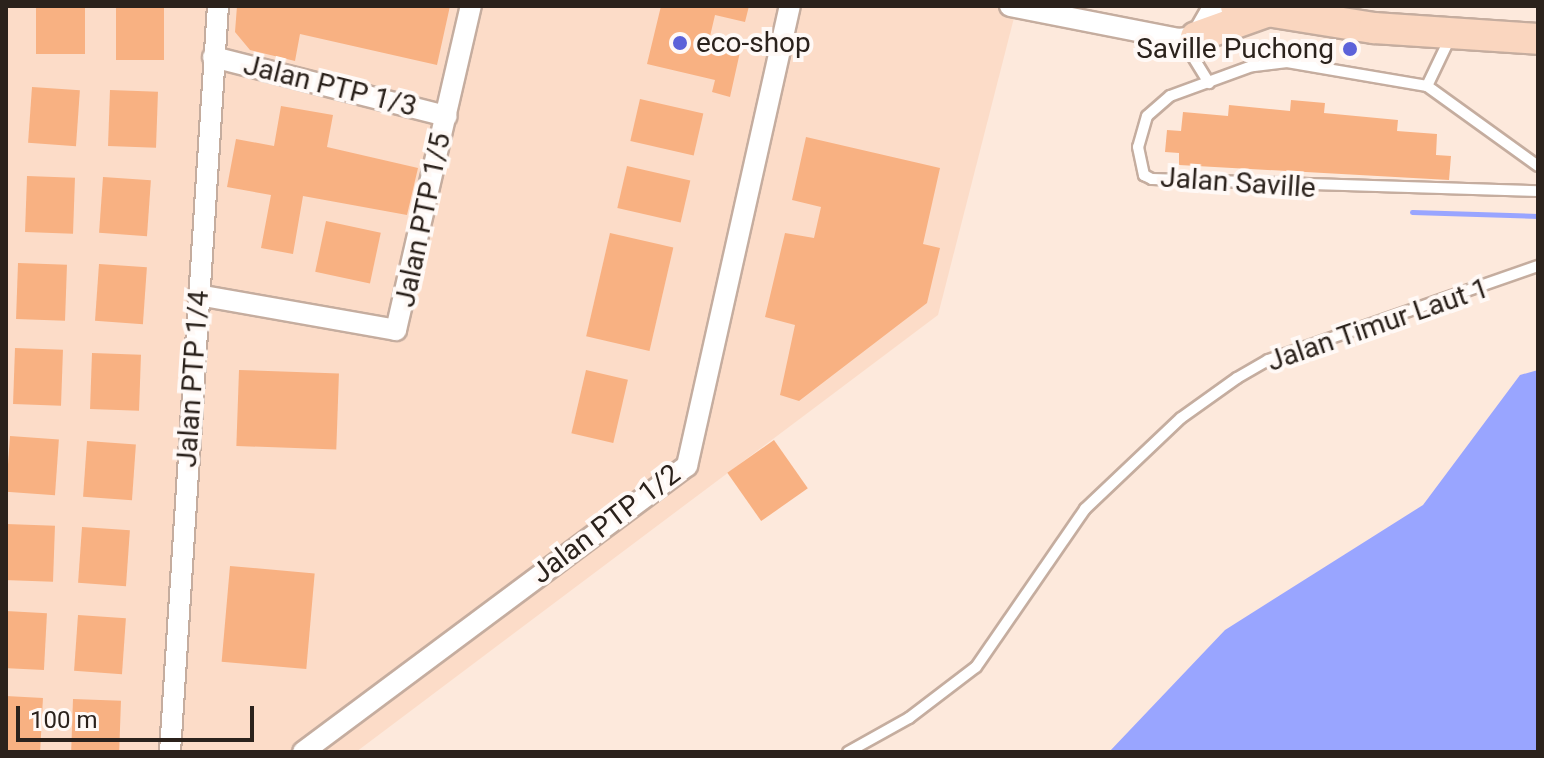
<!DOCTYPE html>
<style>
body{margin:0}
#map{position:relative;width:1544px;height:758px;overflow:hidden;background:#fde9dc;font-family:Roboto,sans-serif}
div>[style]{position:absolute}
.built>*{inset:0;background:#fcdcc8}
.water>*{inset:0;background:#99a5ff}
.stream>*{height:5px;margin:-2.5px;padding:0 2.5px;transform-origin:2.5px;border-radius:2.5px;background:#99a5ff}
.building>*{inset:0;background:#f8b182;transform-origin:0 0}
.roads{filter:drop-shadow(2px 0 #c5ad9f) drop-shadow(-2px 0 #c5ad9f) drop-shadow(0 2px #c5ad9f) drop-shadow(0 -2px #c5ad9f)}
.lane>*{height:10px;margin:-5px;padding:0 5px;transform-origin:5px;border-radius:5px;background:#fff}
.street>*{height:20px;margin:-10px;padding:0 10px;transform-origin:10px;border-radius:10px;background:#fff}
.primary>*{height:30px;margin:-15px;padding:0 15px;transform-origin:15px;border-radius:15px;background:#fad6bf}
.dots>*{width:22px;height:22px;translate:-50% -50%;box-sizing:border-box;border:4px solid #fff9f6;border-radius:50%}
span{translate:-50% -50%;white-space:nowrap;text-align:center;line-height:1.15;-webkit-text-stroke:8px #fff9f6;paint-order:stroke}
.poi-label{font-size:28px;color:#2b221c}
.left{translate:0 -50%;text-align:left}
.right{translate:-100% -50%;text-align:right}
.street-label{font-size:28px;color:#2b221c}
.frame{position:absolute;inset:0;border:8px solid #2b221c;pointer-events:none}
.scale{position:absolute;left:16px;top:706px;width:238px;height:36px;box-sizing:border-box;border:4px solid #2b221c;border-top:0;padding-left:10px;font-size:24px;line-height:28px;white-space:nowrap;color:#2b221c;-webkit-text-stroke:6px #fff9f6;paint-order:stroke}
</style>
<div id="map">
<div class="built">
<div style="clip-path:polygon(6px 6px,1017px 6px,938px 315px,356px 752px,6px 752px)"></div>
</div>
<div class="water">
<div style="clip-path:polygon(1538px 370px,1538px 752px,1109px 752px,1225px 630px,1423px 505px,1520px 375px)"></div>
</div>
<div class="stream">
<div style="left:1412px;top:212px;width:126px;rotate:1.8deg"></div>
</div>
<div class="building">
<div style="left:36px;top:6px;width:49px;height:48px"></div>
<div style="left:116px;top:6px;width:48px;height:54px"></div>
<div style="clip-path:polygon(237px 6px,450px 6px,437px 65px,300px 34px,295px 61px,250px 50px,235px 32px)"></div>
<div style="clip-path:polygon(661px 6px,749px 6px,745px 22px,715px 15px,708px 45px,740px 52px,730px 97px,712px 92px,715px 80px,647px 64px)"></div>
<div style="left:32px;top:87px;width:48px;height:56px;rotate:4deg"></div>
<div style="left:110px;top:90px;width:48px;height:56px;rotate:2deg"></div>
<div style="left:640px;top:99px;width:65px;height:43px;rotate:13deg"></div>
<div style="clip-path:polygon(1291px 100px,1325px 103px,1324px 113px,1398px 120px,1397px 131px,1437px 134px,1436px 155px,1451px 156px,1449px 180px,1179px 165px,1179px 153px,1165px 152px,1167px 130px,1181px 131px,1183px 112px,1228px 116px,1229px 105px,1290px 111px)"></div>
<div style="clip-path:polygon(281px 106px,333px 115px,327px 147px,418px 168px,407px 215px,303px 196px,293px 254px,261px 248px,271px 195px,227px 187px,236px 139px,274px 146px)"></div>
<div style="clip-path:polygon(806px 137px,940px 168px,923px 244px,940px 248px,927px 303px,799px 401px,780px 395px,795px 325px,765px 317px,785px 233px,814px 238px,821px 207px,792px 200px)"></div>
<div style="left:627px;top:166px;width:65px;height:43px;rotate:13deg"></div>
<div style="left:27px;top:176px;width:48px;height:56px;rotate:2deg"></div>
<div style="left:103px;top:177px;width:48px;height:56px;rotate:4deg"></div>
<div style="left:326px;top:221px;width:56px;height:52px;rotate:12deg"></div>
<div style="left:610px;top:233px;width:65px;height:106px;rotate:13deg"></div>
<div style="left:18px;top:263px;width:49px;height:56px;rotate:2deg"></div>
<div style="left:99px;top:264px;width:48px;height:57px;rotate:4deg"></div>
<div style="left:15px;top:348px;width:48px;height:56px;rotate:2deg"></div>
<div style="left:92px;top:353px;width:49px;height:56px;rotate:2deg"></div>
<div style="left:239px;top:370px;width:100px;height:76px;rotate:2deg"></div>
<div style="left:586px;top:370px;width:43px;height:65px;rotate:13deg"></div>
<div style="left:10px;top:436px;width:49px;height:56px;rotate:4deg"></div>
<div style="left:774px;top:440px;width:59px;height:57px;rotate:55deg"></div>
<div style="left:87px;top:441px;width:49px;height:56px;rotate:4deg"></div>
<div style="left:6px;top:524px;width:49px;height:56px;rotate:2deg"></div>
<div style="left:82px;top:527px;width:48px;height:56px;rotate:4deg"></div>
<div style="left:230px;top:566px;width:85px;height:96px;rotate:5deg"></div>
<div style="left:6px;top:611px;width:41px;height:57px;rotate:3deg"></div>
<div style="left:78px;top:615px;width:48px;height:56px;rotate:4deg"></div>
<div style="left:6px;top:696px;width:37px;height:56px;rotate:3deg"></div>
<div style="left:73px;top:699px;width:48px;height:53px;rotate:2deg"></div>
</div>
<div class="roads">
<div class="lane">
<div style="left:1185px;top:44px;width:46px;rotate:58.4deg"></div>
<div style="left:1427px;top:86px;width:53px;rotate:-64.4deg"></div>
<div style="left:1538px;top:166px;width:137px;rotate:-144.2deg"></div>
<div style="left:1427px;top:86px;width:142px;rotate:-170.3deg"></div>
<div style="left:1287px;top:62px;width:35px;rotate:173deg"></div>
<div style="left:1252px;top:66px;width:87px;rotate:159.9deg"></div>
<div style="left:1170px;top:96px;width:30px;rotate:139deg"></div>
<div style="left:1147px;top:116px;width:32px;rotate:106deg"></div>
<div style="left:1138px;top:147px;width:29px;rotate:78deg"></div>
<div style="left:1144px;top:175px;width:9px;rotate:27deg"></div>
<div style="left:1152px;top:179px;width:386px;rotate:1.8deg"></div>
<div style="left:848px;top:752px;width:70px;rotate:-29.1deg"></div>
<div style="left:909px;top:718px;width:84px;rotate:-37.3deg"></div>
<div style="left:976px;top:667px;width:192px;rotate:-55.4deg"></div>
<div style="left:1085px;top:509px;width:132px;rotate:-43.5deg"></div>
<div style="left:1181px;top:418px;width:69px;rotate:-35.5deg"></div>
<div style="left:1237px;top:378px;width:36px;rotate:-30deg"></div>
<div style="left:1268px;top:360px;width:286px;rotate:-19.2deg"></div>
</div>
<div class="street">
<div style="left:1010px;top:6px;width:171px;rotate:11.1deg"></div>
<div style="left:1178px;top:39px;width:18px;rotate:-6deg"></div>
<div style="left:1196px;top:37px;width:36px;rotate:-60deg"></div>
<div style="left:213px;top:57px;width:241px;rotate:14.2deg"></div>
<div style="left:198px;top:295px;width:201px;rotate:10deg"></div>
<div style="left:396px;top:330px;width:333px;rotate:-77deg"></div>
<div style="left:170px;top:752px;width:748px;rotate:-86.32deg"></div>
<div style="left:303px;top:752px;width:479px;rotate:-36.7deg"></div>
<div style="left:687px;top:466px;width:471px;rotate:-77.4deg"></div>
</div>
<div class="primary">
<div style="left:1236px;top:6px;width:140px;rotate:9.1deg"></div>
<div style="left:1374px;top:28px;width:164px;rotate:3.8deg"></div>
<div style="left:1196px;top:37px;width:74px;rotate:-19.7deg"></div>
</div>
</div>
<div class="dots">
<div style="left:680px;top:43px;background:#5c62d9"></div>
<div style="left:1350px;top:49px;background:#5c62d9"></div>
</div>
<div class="poi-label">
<span class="left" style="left:696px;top:43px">eco-shop</span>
<span class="right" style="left:1334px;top:49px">Saville Puchong</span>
</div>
<div class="street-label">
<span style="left:330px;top:86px;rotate:14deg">Jalan PTP 1/3</span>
<span style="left:1238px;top:183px;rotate:4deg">Jalan Saville</span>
<span style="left:423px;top:220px;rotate:-78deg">Jalan PTP 1/5</span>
<span style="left:1378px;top:325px;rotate:-19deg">Jalan Timur Laut 1</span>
<span style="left:193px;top:379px;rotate:-86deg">Jalan PTP 1/4</span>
<span style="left:606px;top:524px;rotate:-37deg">Jalan PTP 1/2</span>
</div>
<div class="frame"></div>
<div class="scale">100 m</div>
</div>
